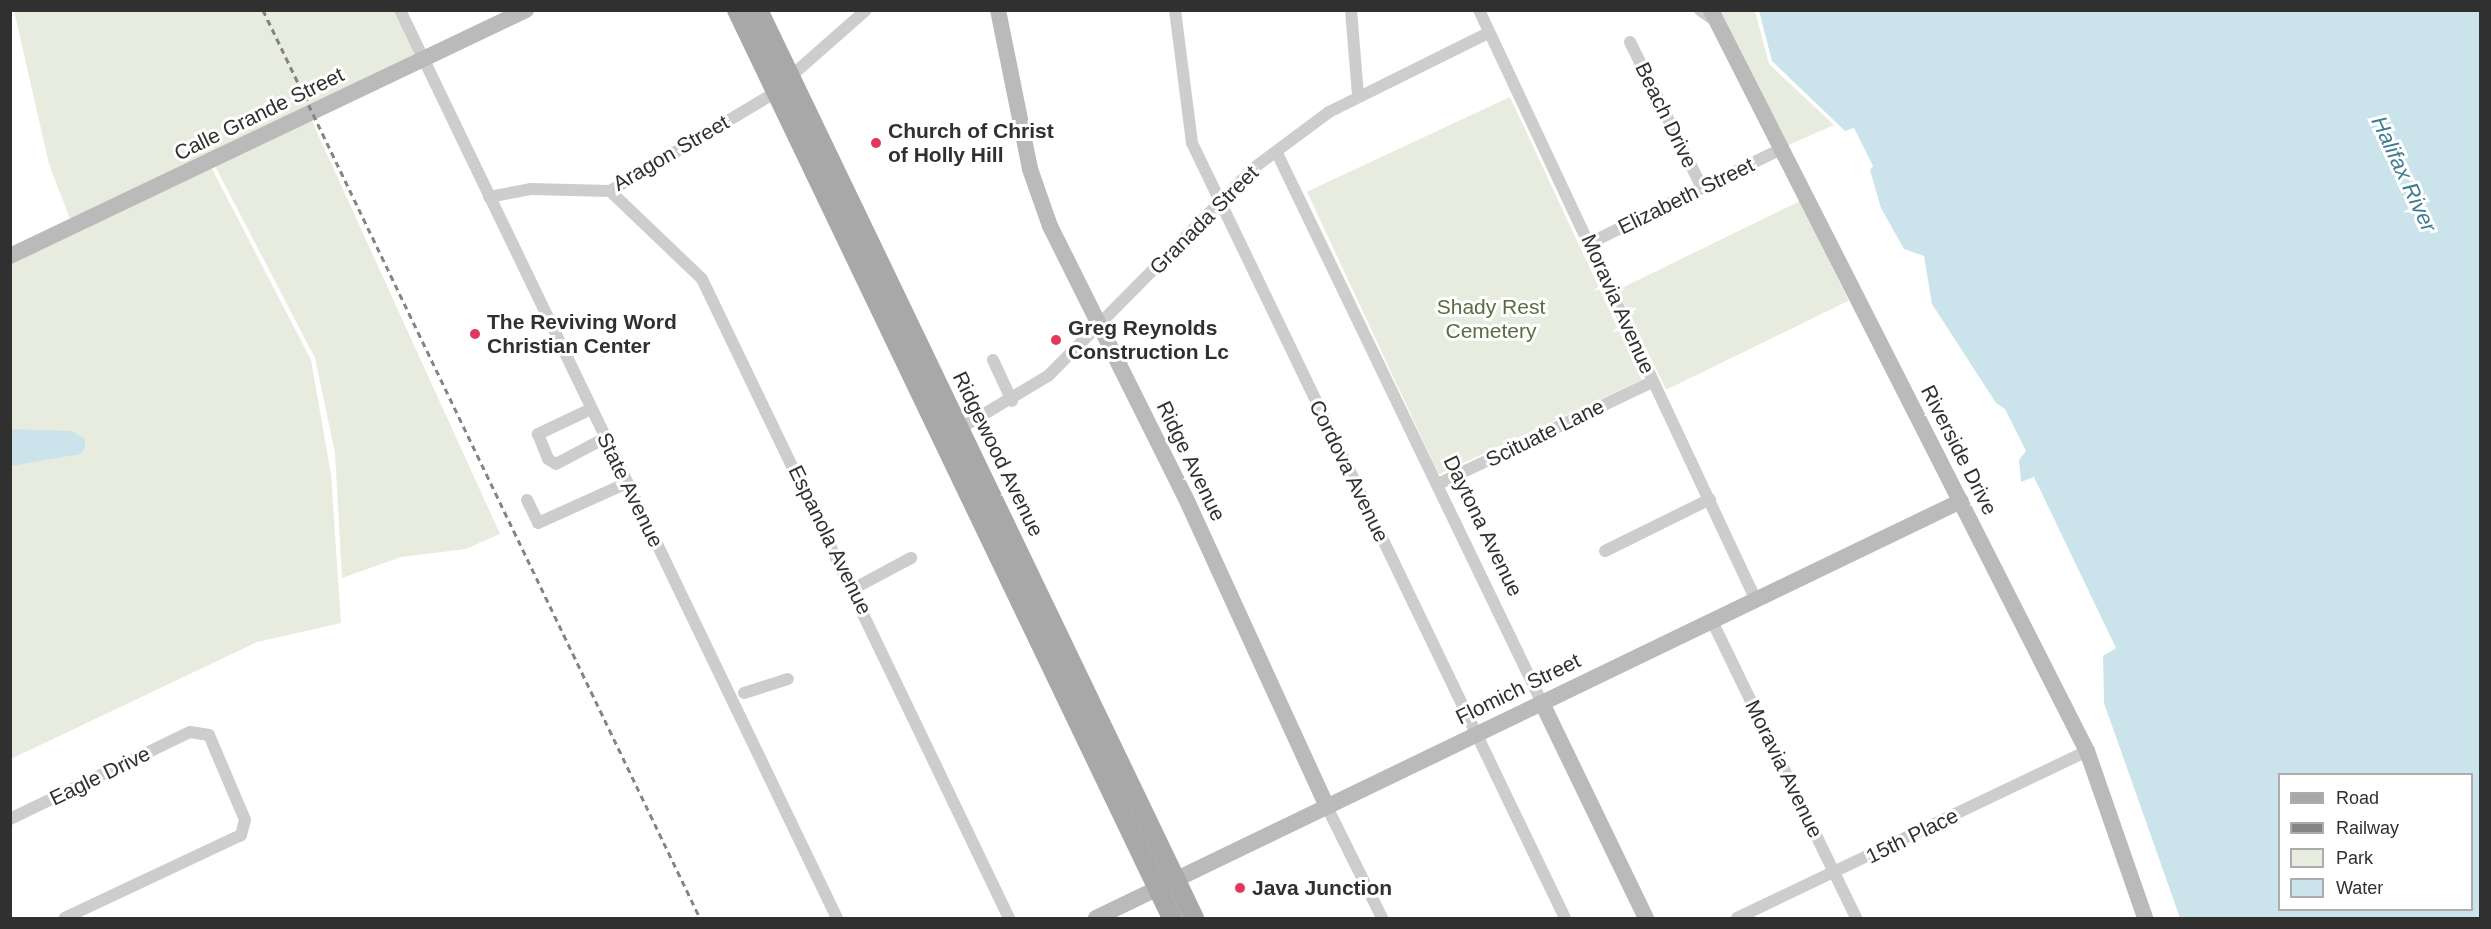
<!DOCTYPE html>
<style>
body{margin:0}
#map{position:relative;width:2491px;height:929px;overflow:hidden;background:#fff;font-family:Helvetica,sans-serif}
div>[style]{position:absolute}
.green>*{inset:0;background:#e8ecde;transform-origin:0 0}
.water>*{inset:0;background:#cbe4eb}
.street>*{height:12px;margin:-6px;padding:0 6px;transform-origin:6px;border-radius:6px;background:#cdcdcd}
.secondary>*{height:16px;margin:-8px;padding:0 8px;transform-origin:8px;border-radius:8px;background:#bababa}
.primary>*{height:20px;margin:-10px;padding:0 10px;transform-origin:10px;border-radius:10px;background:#a8a8a8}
.rail>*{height:3px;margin-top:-1.5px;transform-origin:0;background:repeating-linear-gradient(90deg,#858585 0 6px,transparent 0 10.5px)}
.dots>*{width:16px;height:16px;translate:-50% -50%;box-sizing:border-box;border:3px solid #fff;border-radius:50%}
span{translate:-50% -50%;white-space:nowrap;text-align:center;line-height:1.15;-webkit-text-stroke:6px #fff;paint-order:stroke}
.street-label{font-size:21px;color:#303030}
.poi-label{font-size:21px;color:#303030;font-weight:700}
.left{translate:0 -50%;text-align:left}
.park-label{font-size:21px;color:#5a6b3e}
.water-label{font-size:22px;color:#3f7d90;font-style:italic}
.frame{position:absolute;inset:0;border:12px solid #303030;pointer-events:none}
.legend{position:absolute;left:2278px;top:773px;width:195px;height:138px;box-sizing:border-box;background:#fff;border:2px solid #acacac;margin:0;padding:8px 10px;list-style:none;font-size:18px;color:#303030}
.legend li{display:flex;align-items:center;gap:12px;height:30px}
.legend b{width:30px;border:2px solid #acacac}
</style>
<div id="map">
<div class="green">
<div style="clip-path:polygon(14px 11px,394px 11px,416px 55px,72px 224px,49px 164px)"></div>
<div style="clip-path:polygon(1716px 11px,1755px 11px,1769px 64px,1834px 125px,1784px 147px)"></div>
<div style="left:1510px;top:97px;width:312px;height:224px;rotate:65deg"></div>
<div style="clip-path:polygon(311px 119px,500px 534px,466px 549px,401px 557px,342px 578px,335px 453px,315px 358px,215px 166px)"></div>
<div style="clip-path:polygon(209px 163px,311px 360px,331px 475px,341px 623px,257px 642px,11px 759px,11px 257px)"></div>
<div style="left:1800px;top:201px;width:111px;height:203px;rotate:64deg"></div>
</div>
<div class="water">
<div style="clip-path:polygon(evenodd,1759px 11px,2480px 11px,2480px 918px,2180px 918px,2104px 703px,2103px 656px,2116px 648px,2034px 477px,2021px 482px,2019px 460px,2026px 451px,2005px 409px,1996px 403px,1932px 304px,1924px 256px,1904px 249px,1881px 208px,1870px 170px,1873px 166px,1854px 128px,1845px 131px,1772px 61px,1759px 11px,2280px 774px,2472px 774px,2472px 910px,2280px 910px,2280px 774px)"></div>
<div style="clip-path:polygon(11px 429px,72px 431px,85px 439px,85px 446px,81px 454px,11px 466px)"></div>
</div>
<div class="street">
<div style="left:400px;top:10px;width:1008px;rotate:64.3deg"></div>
<div style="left:1175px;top:10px;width:134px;rotate:82.7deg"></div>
<div style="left:1192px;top:143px;width:860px;rotate:64.3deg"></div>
<div style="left:1351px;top:10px;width:86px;rotate:85.3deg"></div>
<div style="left:1479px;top:10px;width:650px;rotate:64.86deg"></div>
<div style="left:1700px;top:10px;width:21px;rotate:35deg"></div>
<div style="left:1630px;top:42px;width:163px;rotate:63.7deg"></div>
<div style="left:790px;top:77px;width:101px;rotate:-41.4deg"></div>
<div style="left:1277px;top:153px;width:611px;rotate:64.27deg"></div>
<div style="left:610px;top:191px;width:127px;rotate:43.7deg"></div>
<div style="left:702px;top:279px;width:709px;rotate:64.34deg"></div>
<div style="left:489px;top:197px;width:43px;rotate:-10.8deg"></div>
<div style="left:531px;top:189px;width:79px;rotate:1.5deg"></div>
<div style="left:610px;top:191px;width:193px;rotate:-30.8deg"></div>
<div style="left:1592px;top:242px;width:208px;rotate:-26.2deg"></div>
<div style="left:993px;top:360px;width:45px;rotate:65.1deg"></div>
<div style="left:591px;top:409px;width:59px;rotate:154.7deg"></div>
<div style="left:538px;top:434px;width:27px;rotate:68deg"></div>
<div style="left:548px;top:459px;width:9px;rotate:32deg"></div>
<div style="left:556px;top:464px;width:55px;rotate:-28deg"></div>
<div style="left:954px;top:432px;width:109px;rotate:-30.8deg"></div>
<div style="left:1048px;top:376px;width:294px;rotate:-45.3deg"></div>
<div style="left:1255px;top:167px;width:92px;rotate:-36.6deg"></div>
<div style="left:1329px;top:112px;width:178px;rotate:-26.4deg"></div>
<div style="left:1438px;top:484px;width:237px;rotate:-25.5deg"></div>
<div style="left:527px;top:500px;width:25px;rotate:64deg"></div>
<div style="left:538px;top:523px;width:98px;rotate:-24.2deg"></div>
<div style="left:1605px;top:551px;width:117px;rotate:-26.3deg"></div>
<div style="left:853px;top:589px;width:66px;rotate:-28.1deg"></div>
<div style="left:1712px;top:621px;width:330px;rotate:64.1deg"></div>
<div style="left:744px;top:693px;width:46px;rotate:-17.7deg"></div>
<div style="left:1327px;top:807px;width:124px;rotate:63.6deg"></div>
<div style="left:10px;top:819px;width:200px;rotate:-25.8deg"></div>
<div style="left:190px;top:732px;width:19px;rotate:9deg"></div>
<div style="left:209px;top:735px;width:92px;rotate:67deg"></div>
<div style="left:245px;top:820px;width:16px;rotate:105deg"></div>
<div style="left:241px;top:835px;width:195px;rotate:154.8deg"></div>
<div style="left:1737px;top:918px;width:388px;rotate:-25.5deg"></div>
</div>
<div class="secondary">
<div style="left:998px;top:10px;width:162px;rotate:78.6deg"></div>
<div style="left:1030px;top:169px;width:60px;rotate:70.7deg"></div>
<div style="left:1050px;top:226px;width:309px;rotate:63.5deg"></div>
<div style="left:1188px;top:503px;width:334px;rotate:65.4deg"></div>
<div style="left:1711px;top:10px;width:831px;rotate:63.1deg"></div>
<div style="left:2087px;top:751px;width:177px;rotate:70.8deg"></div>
<div style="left:10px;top:256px;width:572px;rotate:-25.49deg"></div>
<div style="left:1542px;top:703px;width:239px;rotate:64.2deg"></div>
<div style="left:1096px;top:918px;width:960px;rotate:-25.74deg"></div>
</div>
<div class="primary">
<div style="left:737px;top:10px;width:1007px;rotate:64.4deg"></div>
<div style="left:758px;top:10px;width:1007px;rotate:64.35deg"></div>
</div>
<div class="rail">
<div style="left:263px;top:10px;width:1008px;rotate:64.3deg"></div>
</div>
<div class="dots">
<div style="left:876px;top:143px;background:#e1375e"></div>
<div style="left:475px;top:334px;background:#e1375e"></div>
<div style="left:1056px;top:340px;background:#e1375e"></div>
<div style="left:1240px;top:888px;background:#e1375e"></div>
</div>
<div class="street-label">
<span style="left:259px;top:114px;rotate:-26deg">Calle Grande Street</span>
<span style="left:1666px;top:115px;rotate:64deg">Beach Drive</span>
<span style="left:671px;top:153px;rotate:-30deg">Aragon Street</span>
<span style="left:1686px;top:196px;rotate:-26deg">Elizabeth Street</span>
<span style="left:1204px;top:220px;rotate:-45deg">Granada Street</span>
<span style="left:1618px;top:304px;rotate:66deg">Moravia Avenue</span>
<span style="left:1545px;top:433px;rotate:-26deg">Scituate Lane</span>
<span style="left:1959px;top:450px;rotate:63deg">Riverside Drive</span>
<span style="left:998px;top:454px;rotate:64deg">Ridgewood Avenue</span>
<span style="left:1191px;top:461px;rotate:64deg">Ridge Avenue</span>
<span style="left:1349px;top:471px;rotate:64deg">Cordova Avenue</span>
<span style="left:630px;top:490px;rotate:64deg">State Avenue</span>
<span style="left:1483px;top:526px;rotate:64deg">Daytona Avenue</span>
<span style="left:830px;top:540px;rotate:64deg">Espanola Avenue</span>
<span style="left:1518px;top:689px;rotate:-26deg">Flomich Street</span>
<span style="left:1784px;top:769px;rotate:64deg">Moravia Avenue</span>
<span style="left:100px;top:776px;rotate:-26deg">Eagle Drive</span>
<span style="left:1912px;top:836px;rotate:-26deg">15th Place</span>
</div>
<div class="poi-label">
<span class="left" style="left:888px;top:143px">Church of Christ<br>of Holly Hill</span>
<span class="left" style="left:487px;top:334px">The Reviving Word<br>Christian Center</span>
<span class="left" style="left:1068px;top:340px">Greg Reynolds<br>Construction Lc</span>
<span class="left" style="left:1252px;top:888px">Java Junction</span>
</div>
<div class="park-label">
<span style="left:1491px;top:319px">Shady Rest<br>Cemetery</span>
</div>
<div class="water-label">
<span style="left:2404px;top:174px;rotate:65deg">Halifax River</span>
</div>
<div class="frame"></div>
<ul class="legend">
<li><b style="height:8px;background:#a8a8a8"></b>Road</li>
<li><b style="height:8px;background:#858585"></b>Railway</li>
<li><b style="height:16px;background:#e8ecde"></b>Park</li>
<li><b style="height:16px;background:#cbe4eb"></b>Water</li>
</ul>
</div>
